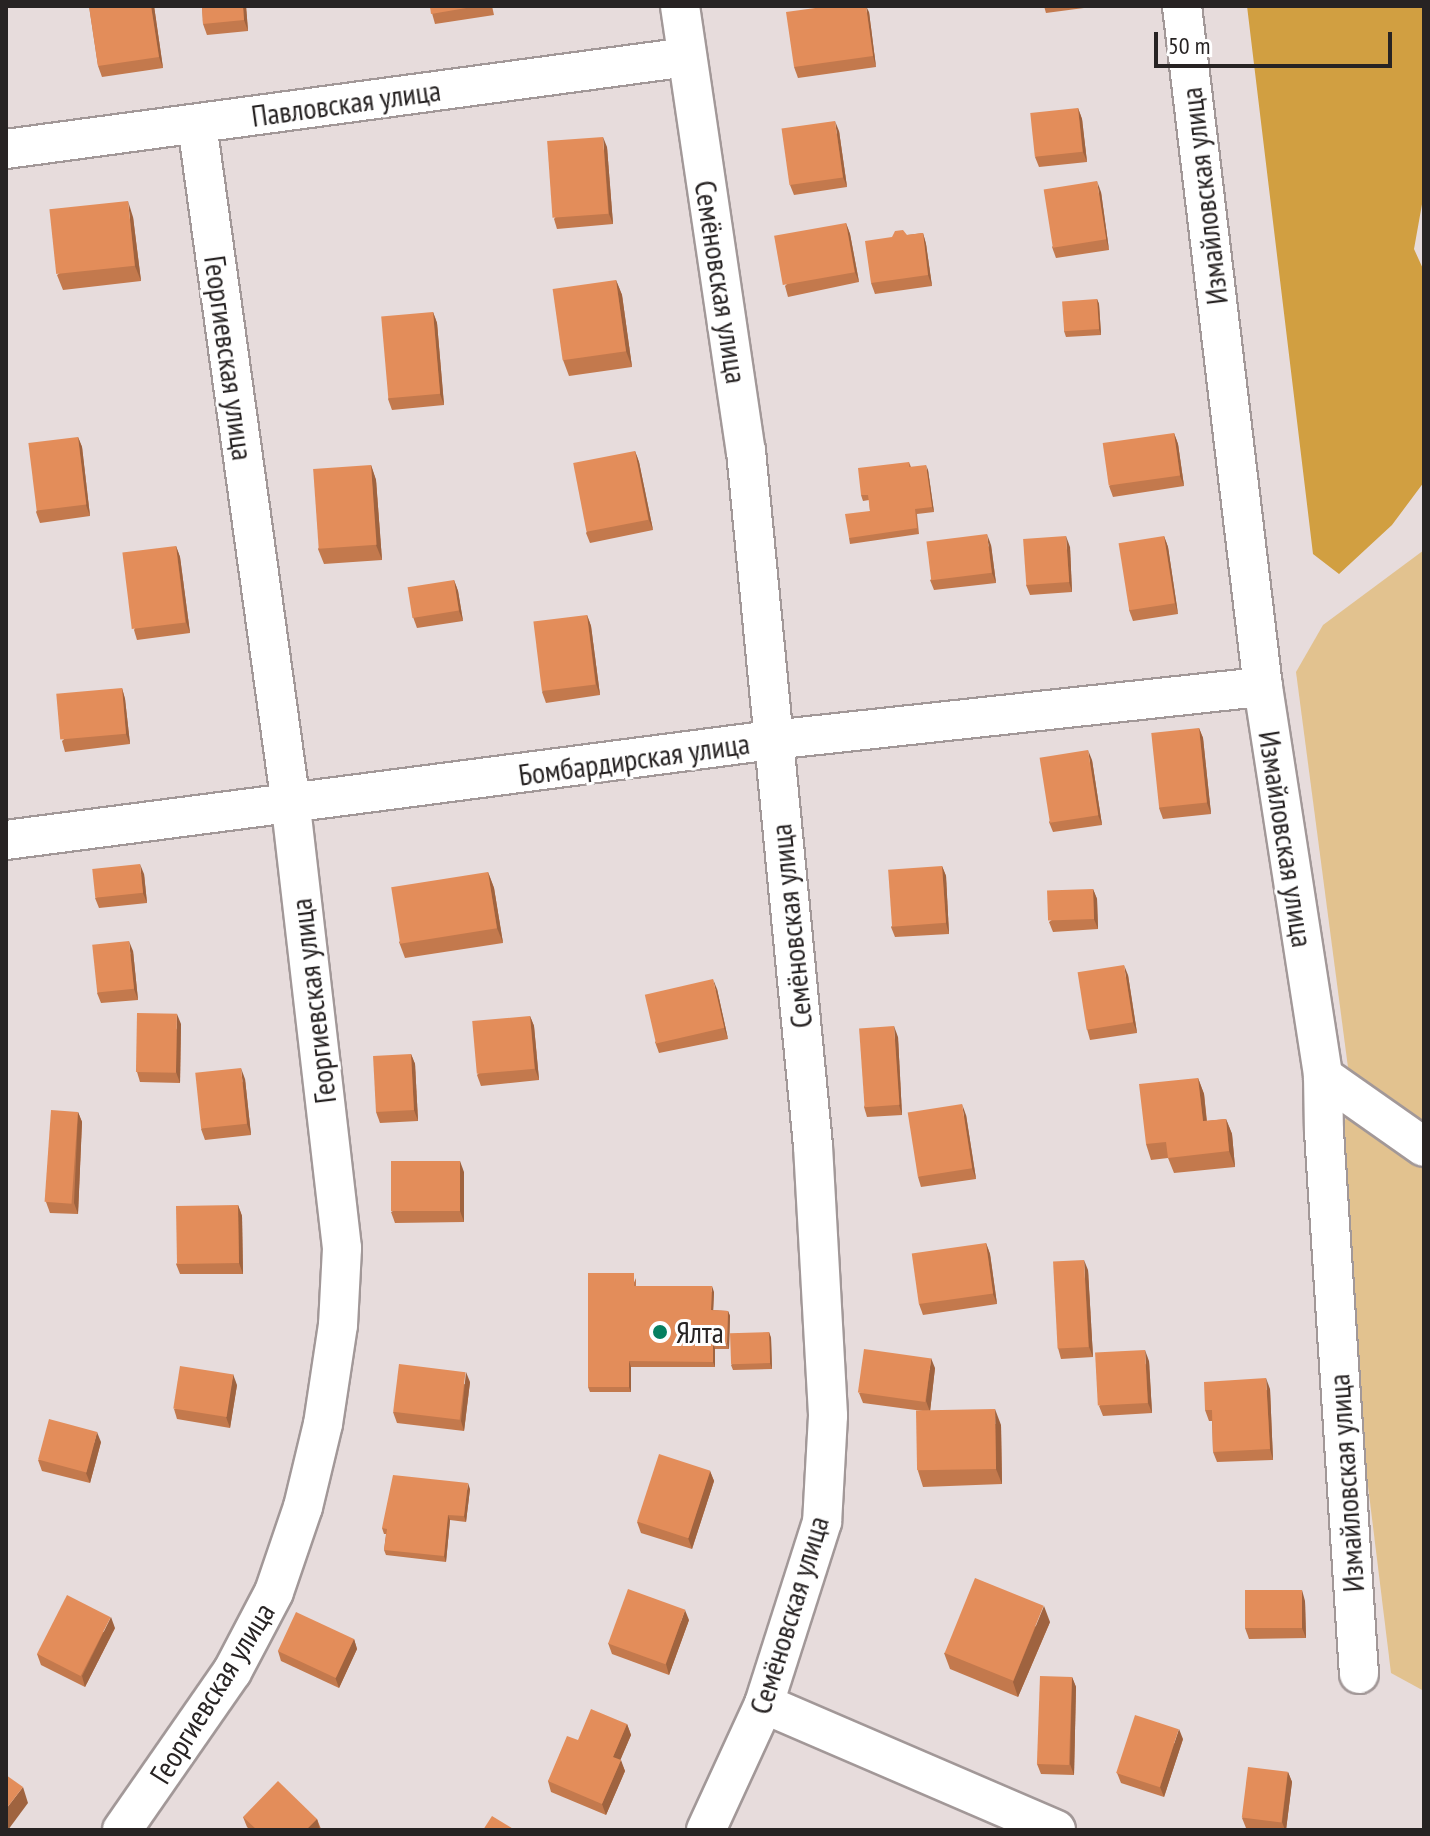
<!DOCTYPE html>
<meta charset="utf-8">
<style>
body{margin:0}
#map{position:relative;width:1430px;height:1836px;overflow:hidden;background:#e7dcdc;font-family:"PT Sans Narrow",sans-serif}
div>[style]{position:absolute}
.green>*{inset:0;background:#e2c28f}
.forest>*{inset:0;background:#d19f41}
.roads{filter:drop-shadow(2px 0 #a29898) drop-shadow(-2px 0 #a29898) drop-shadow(0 2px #a29898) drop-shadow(0 -2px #a29898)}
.minor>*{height:38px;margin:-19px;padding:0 19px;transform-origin:19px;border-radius:19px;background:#fff}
.wall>*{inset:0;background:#c3794d}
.shaded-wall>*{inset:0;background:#9f633f}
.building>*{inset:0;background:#e38d5a;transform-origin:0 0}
.dots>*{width:22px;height:22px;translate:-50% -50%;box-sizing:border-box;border:4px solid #fff;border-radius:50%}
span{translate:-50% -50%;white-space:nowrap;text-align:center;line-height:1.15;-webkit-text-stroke:6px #fff;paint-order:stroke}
.street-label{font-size:30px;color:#272323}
.poi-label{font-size:30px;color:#272323}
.left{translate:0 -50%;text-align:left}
.frame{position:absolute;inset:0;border:8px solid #272323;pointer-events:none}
.scale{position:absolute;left:1154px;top:32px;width:238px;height:36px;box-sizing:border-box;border:4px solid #272323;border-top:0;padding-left:10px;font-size:24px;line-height:28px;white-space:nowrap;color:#272323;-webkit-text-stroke:6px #fff;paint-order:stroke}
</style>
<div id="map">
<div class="green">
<div style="clip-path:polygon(1424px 550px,1424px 1124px,1349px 1075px,1296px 672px,1323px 625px)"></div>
<div style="clip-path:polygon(1347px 1115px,1424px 1167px,1424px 1691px,1391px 1673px,1362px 1437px,1338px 1140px)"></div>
</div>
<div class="forest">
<div style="clip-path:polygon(1247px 6px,1424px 6px,1424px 193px,1414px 249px,1424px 271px,1424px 482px,1392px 525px,1339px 574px,1313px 554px)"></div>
</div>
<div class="roads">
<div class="minor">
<div style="left:680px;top:6px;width:450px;rotate:81.6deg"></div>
<div style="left:746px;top:451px;width:698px;rotate:84.49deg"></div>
<div style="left:813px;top:1146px;width:270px;rotate:86.8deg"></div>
<div style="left:828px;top:1416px;width:106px;rotate:93.2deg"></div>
<div style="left:822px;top:1522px;width:191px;rotate:107.7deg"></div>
<div style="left:764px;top:1704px;width:139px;rotate:114.7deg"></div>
<div style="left:1182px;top:6px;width:686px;rotate:83.22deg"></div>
<div style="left:1263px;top:687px;width:394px;rotate:81.2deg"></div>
<div style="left:1323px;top:1076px;width:56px;rotate:89deg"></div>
<div style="left:1324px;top:1132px;width:543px;rotate:86.31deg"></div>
<div style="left:6px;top:149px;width:687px;rotate:-7.69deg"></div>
<div style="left:6px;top:840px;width:772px;rotate:-7.44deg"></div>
<div style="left:772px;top:740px;width:494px;rotate:-6.2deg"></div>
<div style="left:1323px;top:1076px;width:123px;rotate:35.1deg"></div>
<div style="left:764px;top:1704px;width:318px;rotate:23.3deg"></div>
<div style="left:122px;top:1830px;width:193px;rotate:-55.2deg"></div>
<div style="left:232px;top:1672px;width:90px;rotate:-62.3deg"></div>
<div style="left:274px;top:1592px;width:90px;rotate:-71.2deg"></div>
<div style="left:303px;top:1507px;width:85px;rotate:-76.5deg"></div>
<div style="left:323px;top:1424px;width:100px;rotate:-81.4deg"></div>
<div style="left:338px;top:1325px;width:77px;rotate:-87deg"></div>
<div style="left:342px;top:1248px;width:446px;rotate:-96.6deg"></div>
<div style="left:291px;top:805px;width:687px;rotate:-97.86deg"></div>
</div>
</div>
<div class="wall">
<div style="clip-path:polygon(89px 6px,154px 6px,163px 68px,102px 77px,98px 66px)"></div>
<div style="clip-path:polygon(202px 6px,246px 6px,248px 31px,207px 35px,203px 24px)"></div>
<div style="clip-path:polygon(430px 6px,492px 6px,494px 15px,435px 24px)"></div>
<div style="clip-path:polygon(1044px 6px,1099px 6px,1046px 13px)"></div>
<div style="clip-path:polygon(869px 12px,876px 67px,798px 78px,794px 67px)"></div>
<div style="clip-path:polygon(1078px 108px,1082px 119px,1087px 162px,1039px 167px,1035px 157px)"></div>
<div style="clip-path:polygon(839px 131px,847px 187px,794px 195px,790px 185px)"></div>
<div style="clip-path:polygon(607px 147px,613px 224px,557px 229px,554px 219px)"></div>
<div style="clip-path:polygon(1101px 192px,1109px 250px,1056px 258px,1052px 247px)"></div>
<div style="clip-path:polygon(133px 217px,141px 281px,63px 290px,57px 275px)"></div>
<div style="clip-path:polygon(846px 223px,850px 234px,859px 282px,788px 297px,785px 286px)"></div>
<div style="clip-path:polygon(923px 233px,926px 244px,932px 286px,875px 294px,871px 283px,907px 235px)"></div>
<div style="clip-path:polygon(616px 280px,622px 295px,632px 367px,569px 376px,563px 360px)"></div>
<div style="clip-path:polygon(1097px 299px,1099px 304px,1101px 335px,1066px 337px,1064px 331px)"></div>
<div style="clip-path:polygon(433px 312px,437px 323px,444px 405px,392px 410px,388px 399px)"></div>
<div style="clip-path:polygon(1174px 433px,1178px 444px,1184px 486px,1113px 497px,1109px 486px)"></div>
<div style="clip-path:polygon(78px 437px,82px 447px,90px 516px,40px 523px,36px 512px)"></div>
<div style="clip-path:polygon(635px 451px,639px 462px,653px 530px,590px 543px,586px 533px)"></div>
<div style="clip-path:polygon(909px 462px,911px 467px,928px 470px,934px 512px,917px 514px,919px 534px,850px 544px,849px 538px,870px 511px,869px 500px,863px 501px,861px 495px)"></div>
<div style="clip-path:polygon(371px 465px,376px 480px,382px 560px,324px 564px,318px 549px)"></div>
<div style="clip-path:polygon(1164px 536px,1168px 547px,1178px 614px,1133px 621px,1129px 610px)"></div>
<div style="clip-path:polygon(991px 545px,996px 583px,934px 590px,930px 580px)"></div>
<div style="clip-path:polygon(176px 546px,180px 557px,190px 633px,137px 640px,134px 630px)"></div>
<div style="clip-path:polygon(1070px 547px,1072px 592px,1030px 595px,1026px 585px)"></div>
<div style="clip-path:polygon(454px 580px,458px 591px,463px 621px,417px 628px,413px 617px)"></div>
<div style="clip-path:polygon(587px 615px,591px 626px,600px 695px,546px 703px,542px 692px)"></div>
<div style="clip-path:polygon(122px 688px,125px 699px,130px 744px,65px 752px,62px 741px)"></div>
<div style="clip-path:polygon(1199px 728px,1203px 738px,1211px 814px,1163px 819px,1159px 808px)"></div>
<div style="clip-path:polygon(1092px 760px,1102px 825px,1053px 832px,1049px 822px)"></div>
<div style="clip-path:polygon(942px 866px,946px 876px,949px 934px,895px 937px,891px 927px)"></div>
<div style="clip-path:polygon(488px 872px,494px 888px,503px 943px,405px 958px,399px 942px)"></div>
<div style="clip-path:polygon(144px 874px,147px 903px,99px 908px,95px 898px)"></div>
<div style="clip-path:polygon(1093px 889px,1097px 899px,1098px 929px,1053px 932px,1049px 922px)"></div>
<div style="clip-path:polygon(133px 951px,138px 1000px,101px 1003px,97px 993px)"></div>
<div style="clip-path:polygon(1128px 975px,1137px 1033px,1090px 1040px,1087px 1029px)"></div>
<div style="clip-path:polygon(717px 989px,728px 1039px,659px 1053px,655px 1042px)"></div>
<div style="clip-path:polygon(530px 1016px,534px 1026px,539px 1080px,481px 1086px,477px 1075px)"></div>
<div style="clip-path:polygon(181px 1024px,180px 1083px,140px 1082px,137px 1072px)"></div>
<div style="clip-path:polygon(898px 1037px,902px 1115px,867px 1117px,864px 1107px)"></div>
<div style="clip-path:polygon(411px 1054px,415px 1064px,418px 1121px,380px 1123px,376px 1112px)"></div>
<div style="clip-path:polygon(1198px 1078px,1204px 1094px,1207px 1121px,1226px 1119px,1232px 1134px,1235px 1167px,1174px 1173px,1168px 1158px,1151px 1160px,1146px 1144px)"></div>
<div style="clip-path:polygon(245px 1079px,251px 1135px,205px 1140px,201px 1129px)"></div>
<div style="clip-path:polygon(78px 1112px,82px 1122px,78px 1214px,50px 1213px,46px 1202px)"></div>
<div style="clip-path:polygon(966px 1115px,976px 1179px,921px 1187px,918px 1177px)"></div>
<div style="clip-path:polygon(464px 1172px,464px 1222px,395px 1223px,391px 1212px)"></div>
<div style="clip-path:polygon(238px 1205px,242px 1216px,243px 1274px,180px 1274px,176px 1264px)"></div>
<div style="clip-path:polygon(986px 1243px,990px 1254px,997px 1304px,923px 1315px,919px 1304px)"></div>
<div style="clip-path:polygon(1088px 1270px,1093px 1357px,1061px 1359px,1058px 1348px)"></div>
<div style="clip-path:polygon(636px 1278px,636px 1286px,714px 1292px,713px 1310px,728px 1311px,730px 1316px,729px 1349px,715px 1349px,715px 1367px,631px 1367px,631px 1392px,590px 1392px,588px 1387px)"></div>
<div style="clip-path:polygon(769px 1332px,771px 1338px,772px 1369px,733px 1370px,731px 1365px)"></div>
<div style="clip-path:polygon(1149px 1361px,1152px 1413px,1103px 1416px,1099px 1406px)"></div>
<div style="clip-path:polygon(935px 1368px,930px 1411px,1001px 1425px,1002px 1484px,923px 1487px,918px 1471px,923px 1411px,863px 1403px,859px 1393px)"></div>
<div style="clip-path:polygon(470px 1382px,464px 1431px,397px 1423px,393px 1412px)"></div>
<div style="clip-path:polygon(237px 1385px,230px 1428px,177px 1419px,174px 1409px)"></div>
<div style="clip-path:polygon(1270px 1389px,1273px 1460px,1217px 1462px,1213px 1452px,1212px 1421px,1209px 1421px,1205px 1410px)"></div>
<div style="clip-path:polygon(101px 1442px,90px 1483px,42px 1471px,38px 1460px)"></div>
<div style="clip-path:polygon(710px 1471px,714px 1481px,692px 1549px,641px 1533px,637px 1522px)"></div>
<div style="clip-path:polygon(470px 1489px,466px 1522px,450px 1520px,446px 1562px,386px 1555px,384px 1550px,386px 1534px,384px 1534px,382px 1528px)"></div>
<div style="clip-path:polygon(1305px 1601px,1306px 1638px,1249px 1639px,1245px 1628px)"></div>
<div style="clip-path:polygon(689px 1620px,669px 1675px,612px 1654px,608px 1643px)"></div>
<div style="clip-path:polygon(1050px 1622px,1018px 1697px,950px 1669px,944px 1653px)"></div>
<div style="clip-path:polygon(115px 1628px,85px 1687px,41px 1665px,37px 1654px)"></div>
<div style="clip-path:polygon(354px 1639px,357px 1649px,339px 1688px,281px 1661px,278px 1651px)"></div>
<div style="clip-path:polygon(1072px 1677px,1076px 1687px,1074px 1775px,1041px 1774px,1037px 1764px)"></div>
<div style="clip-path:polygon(627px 1724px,631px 1735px,620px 1760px,625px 1771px,606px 1815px,551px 1792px,548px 1781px,578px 1740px)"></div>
<div style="clip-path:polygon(1183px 1739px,1164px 1797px,1121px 1783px,1117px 1773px)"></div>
<div style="clip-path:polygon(1288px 1772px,1292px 1782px,1286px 1830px,1262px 1830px,1246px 1828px,1242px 1818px)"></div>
<div style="clip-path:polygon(243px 1817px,317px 1819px,321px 1829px,250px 1830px,247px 1827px)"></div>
</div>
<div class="shaded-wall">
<div style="clip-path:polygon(151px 6px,154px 6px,163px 68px,159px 57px)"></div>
<div style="clip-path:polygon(243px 6px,246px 6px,248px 31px,244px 20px)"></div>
<div style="clip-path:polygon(866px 6px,869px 12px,876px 67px,873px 56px)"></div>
<div style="clip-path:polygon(1078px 108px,1082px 119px,1087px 162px,1083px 152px)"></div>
<div style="clip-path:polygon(835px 121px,839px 131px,847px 187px,843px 177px)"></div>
<div style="clip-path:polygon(603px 137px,607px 147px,613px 224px,609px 214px)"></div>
<div style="clip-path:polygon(1097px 181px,1101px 192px,1109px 250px,1106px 239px)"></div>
<div style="clip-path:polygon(128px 201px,133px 217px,141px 281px,135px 266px)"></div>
<div style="clip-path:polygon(846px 223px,850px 234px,859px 282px,855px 272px)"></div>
<div style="clip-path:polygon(923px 233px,926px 244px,932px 286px,928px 275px)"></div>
<div style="clip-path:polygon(616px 280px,622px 295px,632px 367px,626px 351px)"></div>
<div style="clip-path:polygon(1097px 299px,1099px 304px,1101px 335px,1099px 329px)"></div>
<div style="clip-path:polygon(433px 312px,437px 323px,444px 405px,440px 394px)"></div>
<div style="clip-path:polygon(1174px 433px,1178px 444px,1184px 486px,1180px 476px)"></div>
<div style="clip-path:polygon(78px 437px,82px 447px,90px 516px,86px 505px)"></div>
<div style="clip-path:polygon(635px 451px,639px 462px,653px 530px,649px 520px)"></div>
<div style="clip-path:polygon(371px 465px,376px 480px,382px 560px,376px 545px)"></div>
<div style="clip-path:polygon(926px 465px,928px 470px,934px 512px,932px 507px)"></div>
<div style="clip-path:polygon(987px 534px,991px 545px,996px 583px,992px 573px)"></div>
<div style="clip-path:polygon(1066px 536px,1070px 547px,1072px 592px,1069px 582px)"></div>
<div style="clip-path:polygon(1164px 536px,1168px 547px,1178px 614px,1175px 603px)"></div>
<div style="clip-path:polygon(176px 546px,180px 557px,190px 633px,186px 622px)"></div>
<div style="clip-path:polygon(454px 580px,458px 591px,463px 621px,459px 611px)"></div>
<div style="clip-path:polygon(587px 615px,591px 626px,600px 695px,596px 684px)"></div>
<div style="clip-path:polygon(122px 688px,125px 699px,130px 744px,126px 734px)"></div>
<div style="clip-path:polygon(1199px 728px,1203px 738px,1211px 814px,1207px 803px)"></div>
<div style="clip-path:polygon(1088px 750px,1092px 760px,1102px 825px,1098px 815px)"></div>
<div style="clip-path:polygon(140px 864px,144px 874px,147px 903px,143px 893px)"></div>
<div style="clip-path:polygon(942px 866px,946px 876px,949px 934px,946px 923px)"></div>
<div style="clip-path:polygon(488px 872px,494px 888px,503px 943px,497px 928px)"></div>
<div style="clip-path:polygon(1093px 889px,1097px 899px,1098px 929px,1094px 919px)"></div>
<div style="clip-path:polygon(129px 941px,133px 951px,138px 1000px,134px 989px)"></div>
<div style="clip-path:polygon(1124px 965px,1128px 975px,1137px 1033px,1133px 1022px)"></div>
<div style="clip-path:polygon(713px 979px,717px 989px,728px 1039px,724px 1028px)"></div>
<div style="clip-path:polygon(177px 1014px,181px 1024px,180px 1083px,176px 1072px)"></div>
<div style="clip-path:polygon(530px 1016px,534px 1026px,539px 1080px,535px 1069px)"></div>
<div style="clip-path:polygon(894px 1026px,898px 1037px,902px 1115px,899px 1105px)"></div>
<div style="clip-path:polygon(411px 1054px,415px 1064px,418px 1121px,414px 1110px)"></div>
<div style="clip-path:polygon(241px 1068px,245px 1079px,251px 1135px,247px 1124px)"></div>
<div style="clip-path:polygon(1198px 1078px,1204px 1094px,1208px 1136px,1203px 1121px)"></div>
<div style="clip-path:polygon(962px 1104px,966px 1115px,976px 1179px,972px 1168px)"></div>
<div style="clip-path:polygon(78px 1112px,82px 1122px,78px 1214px,74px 1203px)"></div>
<div style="clip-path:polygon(1226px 1119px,1232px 1134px,1235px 1167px,1229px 1151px)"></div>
<div style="clip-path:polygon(460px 1161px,464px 1172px,464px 1222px,460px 1211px)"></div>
<div style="clip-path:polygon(238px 1205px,242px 1216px,243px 1274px,239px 1263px)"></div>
<div style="clip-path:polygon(986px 1243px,990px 1254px,997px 1304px,993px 1294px)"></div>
<div style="clip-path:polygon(1084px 1260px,1088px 1270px,1093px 1357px,1089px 1347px)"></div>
<div style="clip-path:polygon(712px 1286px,714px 1292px,713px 1316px,711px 1310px)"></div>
<div style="clip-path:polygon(728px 1311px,730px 1316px,729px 1349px,727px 1343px)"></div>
<div style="clip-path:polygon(769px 1332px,771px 1338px,772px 1369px,770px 1363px)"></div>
<div style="clip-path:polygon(713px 1343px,715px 1349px,715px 1367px,713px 1362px)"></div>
<div style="clip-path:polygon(1145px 1350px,1149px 1361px,1152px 1413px,1148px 1403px)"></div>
<div style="clip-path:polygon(931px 1358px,935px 1368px,930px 1412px,926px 1401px)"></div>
<div style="clip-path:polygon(629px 1361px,631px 1367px,631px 1392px,629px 1387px)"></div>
<div style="clip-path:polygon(466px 1372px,470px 1382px,464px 1431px,461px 1421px)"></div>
<div style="clip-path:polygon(233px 1374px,237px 1385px,230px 1428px,226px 1417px)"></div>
<div style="clip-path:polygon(1266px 1378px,1270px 1389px,1273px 1460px,1270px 1449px)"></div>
<div style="clip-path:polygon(995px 1409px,1001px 1425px,1002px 1484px,996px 1469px)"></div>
<div style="clip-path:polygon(97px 1432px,101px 1442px,90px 1483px,86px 1473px)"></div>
<div style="clip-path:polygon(710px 1471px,714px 1481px,692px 1549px,688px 1538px)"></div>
<div style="clip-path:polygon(468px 1483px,470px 1489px,466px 1522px,464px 1516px)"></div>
<div style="clip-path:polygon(448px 1515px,450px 1520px,446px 1562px,444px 1556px)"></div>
<div style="clip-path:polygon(1302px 1590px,1305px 1601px,1306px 1638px,1302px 1628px)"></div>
<div style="clip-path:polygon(1044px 1606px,1050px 1622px,1018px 1697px,1013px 1682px)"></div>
<div style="clip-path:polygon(685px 1610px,689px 1620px,669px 1675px,666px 1664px)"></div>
<div style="clip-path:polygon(111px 1617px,115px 1628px,85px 1687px,82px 1676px)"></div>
<div style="clip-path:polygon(354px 1639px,357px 1649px,339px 1688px,335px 1677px)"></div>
<div style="clip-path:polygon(1072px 1677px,1076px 1687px,1074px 1775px,1070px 1764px)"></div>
<div style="clip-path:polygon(627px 1724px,631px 1735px,617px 1768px,613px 1757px)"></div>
<div style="clip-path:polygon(1179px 1729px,1183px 1739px,1164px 1797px,1160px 1787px)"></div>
<div style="clip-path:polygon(621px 1760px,625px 1771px,606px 1815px,602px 1804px)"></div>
<div style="clip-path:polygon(1288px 1772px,1292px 1782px,1286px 1830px,1285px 1830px,1282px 1822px)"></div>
<div style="clip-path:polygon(23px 1787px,28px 1803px,8px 1830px,6px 1830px,6px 1809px)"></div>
<div style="clip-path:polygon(317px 1819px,320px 1830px,306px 1830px)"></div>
</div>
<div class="building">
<div style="clip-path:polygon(89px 6px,151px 6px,159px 57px,98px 66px)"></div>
<div style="clip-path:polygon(202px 6px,243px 6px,244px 20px,203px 24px)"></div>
<div style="clip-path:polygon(430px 6px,478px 6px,431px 14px)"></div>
<div style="clip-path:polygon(830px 6px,866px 6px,873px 56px,794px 67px,786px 12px)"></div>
<div style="left:1078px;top:108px;width:44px;height:48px;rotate:84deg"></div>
<div style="left:835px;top:121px;width:57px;height:54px;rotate:82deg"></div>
<div style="left:603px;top:137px;width:77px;height:56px;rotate:86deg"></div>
<div style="left:1097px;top:181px;width:59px;height:54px;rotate:81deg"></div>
<div style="left:128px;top:201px;width:65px;height:79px;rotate:84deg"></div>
<div style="left:846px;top:223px;width:50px;height:73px;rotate:80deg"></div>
<div style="clip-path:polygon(903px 230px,907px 235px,923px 233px,928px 275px,871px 283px,865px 241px,892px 237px,895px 231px)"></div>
<div style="left:616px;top:280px;width:72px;height:64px;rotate:82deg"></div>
<div style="left:1097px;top:299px;width:30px;height:35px;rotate:86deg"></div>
<div style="left:433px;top:312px;width:82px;height:52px;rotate:85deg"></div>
<div style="left:1174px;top:433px;width:43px;height:72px;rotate:82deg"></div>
<div style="left:78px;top:437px;width:68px;height:50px;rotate:83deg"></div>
<div style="left:635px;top:451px;width:70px;height:63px;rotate:79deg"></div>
<div style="clip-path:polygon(909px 462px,909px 467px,926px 465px,932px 507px,915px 509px,917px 528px,849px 538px,845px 514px,870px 511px,868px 495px,861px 495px,858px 468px)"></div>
<div style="left:371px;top:465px;width:80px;height:58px;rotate:86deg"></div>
<div style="left:987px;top:534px;width:39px;height:61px;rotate:83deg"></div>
<div style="left:1066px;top:536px;width:46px;height:43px;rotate:86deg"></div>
<div style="left:1164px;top:536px;width:68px;height:46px;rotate:81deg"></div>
<div style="left:176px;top:546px;width:77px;height:54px;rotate:83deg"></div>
<div style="left:454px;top:580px;width:31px;height:47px;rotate:81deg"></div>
<div style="left:587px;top:615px;width:70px;height:54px;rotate:83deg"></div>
<div style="left:122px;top:688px;width:46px;height:66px;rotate:85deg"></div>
<div style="left:1199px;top:728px;width:75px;height:48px;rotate:84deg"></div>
<div style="left:1088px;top:750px;width:66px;height:49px;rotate:81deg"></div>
<div style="left:140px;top:864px;width:29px;height:48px;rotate:84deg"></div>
<div style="left:942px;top:866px;width:57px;height:54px;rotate:86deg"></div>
<div style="left:488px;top:872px;width:57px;height:98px;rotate:81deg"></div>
<div style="left:1093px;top:889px;width:30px;height:46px;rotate:88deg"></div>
<div style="left:129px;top:941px;width:48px;height:37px;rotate:84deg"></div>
<div style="left:1124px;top:965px;width:58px;height:47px;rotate:81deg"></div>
<div style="left:713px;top:979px;width:50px;height:70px;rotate:77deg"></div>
<div style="left:137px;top:1013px;width:40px;height:59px;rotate:1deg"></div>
<div style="left:530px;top:1016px;width:53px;height:58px;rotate:85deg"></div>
<div style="left:894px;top:1026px;width:79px;height:35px;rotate:86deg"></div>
<div style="left:411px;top:1054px;width:56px;height:38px;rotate:87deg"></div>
<div style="left:241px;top:1068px;width:56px;height:46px;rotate:84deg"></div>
<div style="clip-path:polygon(1198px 1078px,1203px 1121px,1226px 1119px,1229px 1151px,1168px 1158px,1166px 1142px,1146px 1144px,1139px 1084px)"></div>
<div style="left:962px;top:1104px;width:65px;height:55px;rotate:81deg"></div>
<div style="left:51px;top:1110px;width:27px;height:92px;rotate:4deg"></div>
<div style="left:460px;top:1161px;width:50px;height:69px;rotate:90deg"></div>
<div style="left:238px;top:1205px;width:58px;height:62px;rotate:89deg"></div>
<div style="left:986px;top:1243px;width:51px;height:75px;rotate:82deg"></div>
<div style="left:1084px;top:1260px;width:87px;height:31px;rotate:87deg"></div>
<div style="clip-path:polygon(588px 1273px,634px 1273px,634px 1286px,712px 1286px,711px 1310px,728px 1311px,727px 1343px,713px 1343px,713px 1362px,629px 1361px,629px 1387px,588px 1387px)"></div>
<div style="left:769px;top:1332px;width:31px;height:39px;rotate:88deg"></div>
<div style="left:864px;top:1349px;width:68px;height:44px;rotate:8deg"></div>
<div style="left:1145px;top:1350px;width:53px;height:50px;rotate:87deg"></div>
<div style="left:399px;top:1364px;width:67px;height:48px;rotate:7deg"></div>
<div style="left:180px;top:1366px;width:54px;height:43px;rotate:9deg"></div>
<div style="clip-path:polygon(1266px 1378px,1270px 1449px,1213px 1452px,1212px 1410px,1205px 1410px,1204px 1382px)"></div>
<div style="left:995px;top:1409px;width:60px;height:79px;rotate:89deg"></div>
<div style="left:49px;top:1419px;width:50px;height:42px;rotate:15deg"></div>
<div style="left:659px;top:1454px;width:54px;height:71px;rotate:18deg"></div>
<div style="clip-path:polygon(393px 1475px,468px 1483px,464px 1516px,448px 1515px,444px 1556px,384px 1550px,387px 1529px,382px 1528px)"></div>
<div style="left:975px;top:1578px;width:74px;height:81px;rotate:22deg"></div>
<div style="left:628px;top:1589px;width:61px;height:58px;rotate:20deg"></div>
<div style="left:1302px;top:1590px;width:38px;height:57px;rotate:90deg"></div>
<div style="left:67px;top:1595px;width:49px;height:66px;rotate:27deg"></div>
<div style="left:296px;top:1612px;width:64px;height:43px;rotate:25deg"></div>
<div style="left:1040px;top:1676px;width:32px;height:88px;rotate:2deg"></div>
<div style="clip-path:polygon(591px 1709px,627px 1724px,613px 1757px,621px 1760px,602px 1804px,548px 1781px,567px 1736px,578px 1740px)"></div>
<div style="left:1135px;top:1715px;width:46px;height:61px;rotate:18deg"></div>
<div style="left:1248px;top:1767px;width:40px;height:51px;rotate:7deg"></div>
<div style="clip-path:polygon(6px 1775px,23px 1787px,6px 1809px)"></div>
<div style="clip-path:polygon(278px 1781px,317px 1819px,306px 1830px,257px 1830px,243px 1817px)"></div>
<div style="clip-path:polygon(492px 1816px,515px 1830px,483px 1830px)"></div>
</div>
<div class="dots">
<div style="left:660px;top:1332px;background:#068060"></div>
</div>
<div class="street-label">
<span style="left:346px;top:103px;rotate:-8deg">Павловская улица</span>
<span style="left:1204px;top:196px;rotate:-97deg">Измайловская улица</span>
<span style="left:721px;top:282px;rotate:81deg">Семёновская улица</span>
<span style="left:229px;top:358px;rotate:82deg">Георгиевская улица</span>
<span style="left:634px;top:759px;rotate:-8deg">Бомбардирская улица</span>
<span style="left:1286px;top:839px;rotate:81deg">Измайловская улица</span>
<span style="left:791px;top:926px;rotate:-96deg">Семёновская улица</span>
<span style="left:313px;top:1001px;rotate:-97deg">Георгиевская улица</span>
<span style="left:1346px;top:1483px;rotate:-94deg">Измайловская улица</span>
<span style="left:789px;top:1615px;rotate:-73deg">Семёновская улица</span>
<span style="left:212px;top:1693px;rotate:-58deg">Георгиевская улица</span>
</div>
<div class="poi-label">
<span class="left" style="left:676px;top:1332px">Ялта</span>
</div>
<div class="frame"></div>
<div class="scale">50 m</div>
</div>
